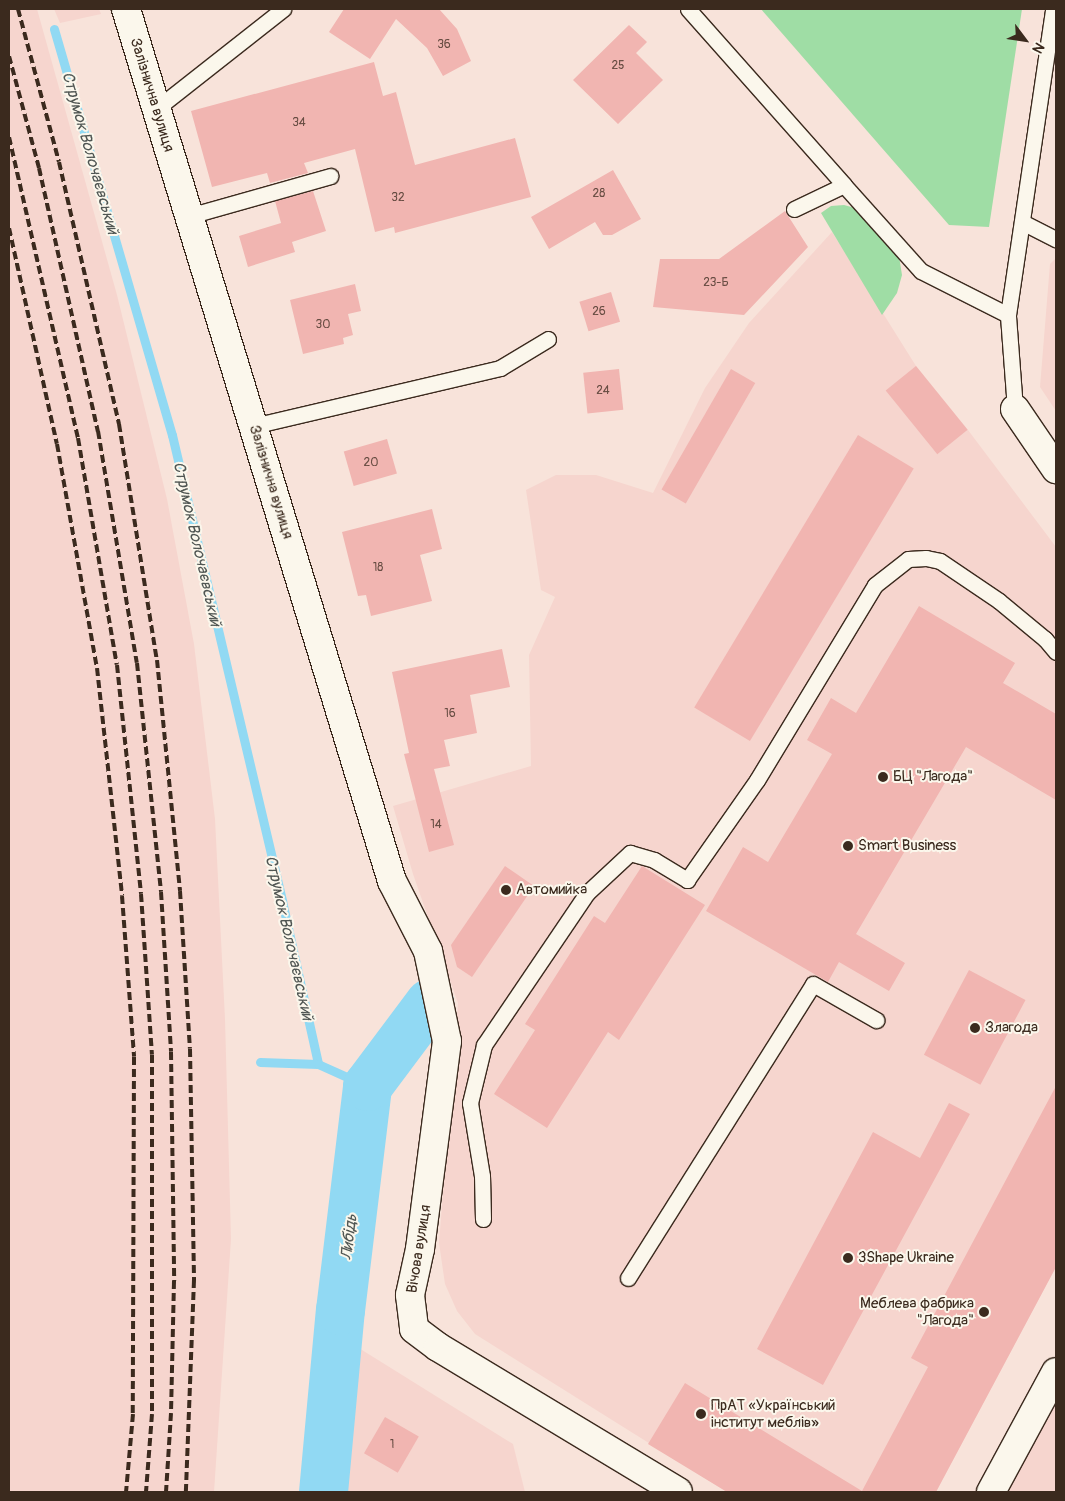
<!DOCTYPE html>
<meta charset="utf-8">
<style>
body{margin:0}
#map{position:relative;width:1065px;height:1501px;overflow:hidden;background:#f8e3da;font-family:Pangolin,sans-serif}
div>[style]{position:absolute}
.built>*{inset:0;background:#f6d5ce}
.green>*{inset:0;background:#9fdda5}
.stream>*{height:9px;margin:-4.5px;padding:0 4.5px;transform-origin:4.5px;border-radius:4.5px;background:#91d9f3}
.river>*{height:49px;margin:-24.5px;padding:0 24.5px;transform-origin:24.5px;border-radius:24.5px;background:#91d9f3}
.building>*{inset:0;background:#f1b5b1;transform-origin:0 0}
.roads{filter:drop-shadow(1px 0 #3b2a1e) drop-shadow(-1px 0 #3b2a1e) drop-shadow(0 1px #3b2a1e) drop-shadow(0 -1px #3b2a1e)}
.lane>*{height:15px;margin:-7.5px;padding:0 7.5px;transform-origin:7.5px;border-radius:7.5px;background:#fbf7ec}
.street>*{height:28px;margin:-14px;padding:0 14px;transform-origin:14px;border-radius:14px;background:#fbf7ec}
.rail>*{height:4px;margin-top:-2px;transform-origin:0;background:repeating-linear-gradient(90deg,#3b2a1e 0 8px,transparent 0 12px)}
.dots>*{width:14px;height:14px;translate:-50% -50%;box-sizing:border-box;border:2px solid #fbf7ec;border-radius:50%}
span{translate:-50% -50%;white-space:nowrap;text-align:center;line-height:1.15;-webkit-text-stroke:4px #fbf7ec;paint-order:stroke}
.number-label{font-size:12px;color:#684d43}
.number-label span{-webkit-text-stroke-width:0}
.street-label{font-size:15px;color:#3b2a1e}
.poi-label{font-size:15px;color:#3b2a1e}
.left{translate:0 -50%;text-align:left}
.right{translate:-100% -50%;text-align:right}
.water-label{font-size:16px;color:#505653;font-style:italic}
.frame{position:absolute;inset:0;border:10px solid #3b2a1e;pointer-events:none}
.north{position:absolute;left:1000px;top:15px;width:50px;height:50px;-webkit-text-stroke:4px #fbf7ec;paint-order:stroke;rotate:121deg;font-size:14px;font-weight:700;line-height:20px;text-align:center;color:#3b2a1e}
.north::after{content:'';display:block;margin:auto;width:18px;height:22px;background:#3b2a1e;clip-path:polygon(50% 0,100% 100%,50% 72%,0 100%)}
</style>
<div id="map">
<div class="built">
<div style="clip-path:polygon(9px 9px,37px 9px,117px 295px,167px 499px,194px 644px,215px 819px,225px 1019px,231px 1239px,214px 1492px,9px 1492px)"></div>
<div style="clip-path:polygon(54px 9px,99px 9px,101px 14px,60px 23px)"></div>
<div style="clip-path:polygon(832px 232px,916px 366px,968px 430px,1056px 547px,1056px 1267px,936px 1492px,727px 1492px,475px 1334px,457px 1311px,445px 1284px,439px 1243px,458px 1003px,413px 874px,393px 806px,531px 766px,529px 655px,555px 597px,541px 590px,526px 490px,556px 475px,596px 475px,653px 493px,705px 388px,749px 323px)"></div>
<div style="clip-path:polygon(1056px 258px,1056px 411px,1040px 387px,1050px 264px)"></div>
<div style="clip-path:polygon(354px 1345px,513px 1444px,525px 1492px,339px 1492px)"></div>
<div style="clip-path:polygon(1056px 1385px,1056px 1492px,998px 1492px)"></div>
</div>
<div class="green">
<div style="clip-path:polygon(761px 9px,1022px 9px,989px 227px,949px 225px)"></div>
<div style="clip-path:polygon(844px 205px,855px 208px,899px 256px,902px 275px,897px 293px,882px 315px,821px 213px,831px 206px)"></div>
</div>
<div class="stream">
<div style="left:54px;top:29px;width:423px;rotate:73.8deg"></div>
<div style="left:172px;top:435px;width:479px;rotate:76.7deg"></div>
<div style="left:282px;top:901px;width:167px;rotate:77.5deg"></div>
<div style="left:260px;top:1062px;width:58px;rotate:2deg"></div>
<div style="left:318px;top:1064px;width:54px;rotate:24.2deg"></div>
</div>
<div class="river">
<div style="left:323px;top:1492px;width:183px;rotate:-84.7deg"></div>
<div style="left:340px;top:1310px;width:226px;rotate:-83.1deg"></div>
<div style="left:367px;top:1086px;width:104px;rotate:-53.2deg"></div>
</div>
<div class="building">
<div style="clip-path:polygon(344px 9px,439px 9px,457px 29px,471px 61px,443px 76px,427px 48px,396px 19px,370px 59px,329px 32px)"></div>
<div style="clip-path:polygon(629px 25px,647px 42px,636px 53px,663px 80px,618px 124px,573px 80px)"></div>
<div style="clip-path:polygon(374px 62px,383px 96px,396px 92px,415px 165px,515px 138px,531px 197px,395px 233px,394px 227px,375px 232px,355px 149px,304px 163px,308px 173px,270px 183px,267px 173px,212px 187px,191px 111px)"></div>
<div style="clip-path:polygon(613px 170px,641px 219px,612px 235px,603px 235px,595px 222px,549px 249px,531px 217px)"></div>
<div style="clip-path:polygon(313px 191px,326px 231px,292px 242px,295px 252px,248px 267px,239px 236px,281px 223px,275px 201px)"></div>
<div style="clip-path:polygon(785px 211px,808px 247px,744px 315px,653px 307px,660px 259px,719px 259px)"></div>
<div style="clip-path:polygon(355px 284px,361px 311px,348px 314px,353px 335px,343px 338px,344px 344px,303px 354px,290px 300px)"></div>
<div style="left:611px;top:292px;width:31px;height:33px;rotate:73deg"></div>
<div style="left:916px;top:366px;width:82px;height:39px;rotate:51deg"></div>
<div style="left:619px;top:369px;width:41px;height:36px;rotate:84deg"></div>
<div style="left:731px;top:369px;width:28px;height:139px;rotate:30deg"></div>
<div style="left:858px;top:435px;width:65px;height:318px;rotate:31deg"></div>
<div style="left:387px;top:439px;width:36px;height:45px;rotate:74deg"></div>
<div style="clip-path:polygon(432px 509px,442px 549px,420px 555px,432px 601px,371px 616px,366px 595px,358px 596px,342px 532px)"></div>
<div style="clip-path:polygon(919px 606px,1015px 663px,1003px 683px,1056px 714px,1056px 800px,966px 747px,856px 934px,905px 963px,889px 991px,839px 962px,828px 982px,706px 911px,743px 847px,768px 862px,832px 754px,807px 740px,831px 698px,856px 713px)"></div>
<div style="clip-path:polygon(502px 649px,510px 687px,470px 695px,477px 733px,444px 740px,450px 766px,434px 769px,454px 845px,429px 852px,404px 754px,409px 753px,392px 672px)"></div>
<div style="clip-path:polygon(505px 866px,534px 886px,472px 977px,457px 967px,451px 945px)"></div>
<div style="clip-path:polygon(642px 866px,705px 905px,619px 1040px,608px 1032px,547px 1128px,494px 1094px,535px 1030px,525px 1024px,594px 916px,605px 923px)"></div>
<div style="left:969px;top:970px;width:64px;height:96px;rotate:28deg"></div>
<div style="clip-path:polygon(1056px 1086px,1056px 1267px,936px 1492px,727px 1492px,648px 1444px,685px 1383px,862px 1491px,928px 1367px,911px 1358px)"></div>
<div style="clip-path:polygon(949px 1103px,970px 1114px,823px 1385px,757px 1349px,873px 1132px,920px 1158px)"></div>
<div style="left:385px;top:1417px;width:39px;height:42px;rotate:30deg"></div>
</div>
<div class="roads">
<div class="lane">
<div style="left:688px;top:9px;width:235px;rotate:48.4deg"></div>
<div style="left:156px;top:109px;width:162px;rotate:-38.2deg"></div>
<div style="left:794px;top:209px;width:55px;rotate:-25.6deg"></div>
<div style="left:844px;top:185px;width:115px;rotate:48.2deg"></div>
<div style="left:921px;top:271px;width:97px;rotate:26.8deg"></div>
<div style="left:189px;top:216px;width:147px;rotate:-15.8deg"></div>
<div style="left:1022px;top:222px;width:38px;rotate:27deg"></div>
<div style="left:1015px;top:409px;width:94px;rotate:-94.3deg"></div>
<div style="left:1008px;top:315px;width:309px;rotate:-81.6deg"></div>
<div style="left:253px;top:426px;width:254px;rotate:-13.2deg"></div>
<div style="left:500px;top:368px;width:56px;rotate:-31.1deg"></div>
<div style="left:483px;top:1219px;width:43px;rotate:-91.3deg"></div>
<div style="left:482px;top:1176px;width:74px;rotate:-99.3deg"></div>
<div style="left:470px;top:1103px;width:60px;rotate:-76.4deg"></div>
<div style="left:484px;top:1045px;width:184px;rotate:-55.9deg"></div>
<div style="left:587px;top:893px;width:59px;rotate:-42.9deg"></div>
<div style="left:630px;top:853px;width:25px;rotate:16deg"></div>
<div style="left:654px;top:860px;width:39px;rotate:31deg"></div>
<div style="left:687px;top:880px;width:122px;rotate:-55deg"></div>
<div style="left:757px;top:780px;width:228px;rotate:-58.8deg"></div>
<div style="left:875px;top:585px;width:42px;rotate:-38.2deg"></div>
<div style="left:908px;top:559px;width:18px;rotate:-3deg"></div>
<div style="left:926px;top:558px;width:14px;rotate:12deg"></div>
<div style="left:940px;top:561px;width:71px;rotate:34.1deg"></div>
<div style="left:999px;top:601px;width:60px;rotate:39.6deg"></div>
<div style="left:1045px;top:639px;width:17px;rotate:50deg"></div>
<div style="left:628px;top:1278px;width:347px;rotate:-57.8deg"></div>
<div style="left:813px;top:984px;width:73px;rotate:29.7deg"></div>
</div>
<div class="street">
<div style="left:126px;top:9px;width:912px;rotate:73.04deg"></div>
<div style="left:392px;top:881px;width:79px;rotate:62.8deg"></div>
<div style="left:428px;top:951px;width:92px;rotate:78.1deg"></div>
<div style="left:447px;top:1041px;width:210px;rotate:97.4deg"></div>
<div style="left:420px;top:1249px;width:47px;rotate:102.3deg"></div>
<div style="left:410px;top:1295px;width:34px;rotate:83deg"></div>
<div style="left:414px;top:1329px;width:30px;rotate:37deg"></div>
<div style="left:438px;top:1347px;width:280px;rotate:31.1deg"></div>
<div style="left:1015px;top:409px;width:73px;rotate:55.7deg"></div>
<div style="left:991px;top:1492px;width:136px;rotate:-61.6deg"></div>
</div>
</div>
<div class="rail">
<div style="left:18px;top:9px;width:158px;rotate:75deg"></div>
<div style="left:59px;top:162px;width:269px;rotate:77.1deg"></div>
<div style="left:119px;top:424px;width:239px;rotate:80.9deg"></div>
<div style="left:157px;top:660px;width:232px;rotate:84.3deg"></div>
<div style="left:180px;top:891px;width:158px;rotate:86.4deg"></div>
<div style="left:190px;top:1049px;width:231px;rotate:89deg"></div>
<div style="left:194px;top:1280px;width:212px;rotate:92.2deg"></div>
<div style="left:9px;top:56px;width:116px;rotate:75deg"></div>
<div style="left:39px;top:168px;width:270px;rotate:77.4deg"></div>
<div style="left:98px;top:431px;width:235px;rotate:80.5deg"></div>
<div style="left:137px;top:663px;width:230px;rotate:84deg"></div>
<div style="left:161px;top:892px;width:160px;rotate:86.4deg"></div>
<div style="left:171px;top:1052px;width:229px;rotate:89.2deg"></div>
<div style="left:174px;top:1281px;width:132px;rotate:91.3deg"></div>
<div style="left:171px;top:1413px;width:79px;rotate:93.6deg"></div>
<div style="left:9px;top:137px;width:309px;rotate:77.1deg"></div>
<div style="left:78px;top:438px;width:230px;rotate:80.3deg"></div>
<div style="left:117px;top:665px;width:230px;rotate:84deg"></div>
<div style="left:141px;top:894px;width:161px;rotate:86.1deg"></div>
<div style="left:152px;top:1055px;width:359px;rotate:90deg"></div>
<div style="left:152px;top:1414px;width:78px;rotate:94.4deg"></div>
<div style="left:9px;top:228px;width:221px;rotate:77.5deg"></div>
<div style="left:57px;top:444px;width:228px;rotate:79.9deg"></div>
<div style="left:97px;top:668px;width:229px;rotate:83.7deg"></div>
<div style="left:122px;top:896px;width:161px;rotate:85.7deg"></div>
<div style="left:134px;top:1057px;width:357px;rotate:90.2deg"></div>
<div style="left:133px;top:1414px;width:78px;rotate:95.1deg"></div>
</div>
<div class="dots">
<div style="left:883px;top:777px;background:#3b2a1e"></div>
<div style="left:848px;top:846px;background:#3b2a1e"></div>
<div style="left:506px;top:890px;background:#3b2a1e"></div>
<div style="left:975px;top:1028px;background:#3b2a1e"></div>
<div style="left:848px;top:1258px;background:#3b2a1e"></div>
<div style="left:984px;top:1312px;background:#3b2a1e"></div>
<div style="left:701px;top:1414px;background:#3b2a1e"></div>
</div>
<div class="number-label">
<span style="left:444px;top:45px">36</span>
<span style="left:618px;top:66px">25</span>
<span style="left:299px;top:123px">34</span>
<span style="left:599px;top:194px">28</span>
<span style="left:398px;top:198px">32</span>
<span style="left:716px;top:283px">23-Б</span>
<span style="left:599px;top:312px">26</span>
<span style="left:323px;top:325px">30</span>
<span style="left:603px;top:391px">24</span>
<span style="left:371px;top:463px">20</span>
<span style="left:378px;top:568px">18</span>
<span style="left:450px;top:714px">16</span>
<span style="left:436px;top:825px">14</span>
<span style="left:392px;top:1445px">1</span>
</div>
<div class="street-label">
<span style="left:152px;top:95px;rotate:73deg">Залізнична вулиця</span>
<span style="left:271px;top:482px;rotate:73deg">Залізнична вулиця</span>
<span style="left:419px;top:1249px;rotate:-81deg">Вічова вулиця</span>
</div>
<div class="poi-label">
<span class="left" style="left:893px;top:777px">БЦ "Лагода"</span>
<span class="left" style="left:858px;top:846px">Smart Business</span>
<span class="left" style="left:516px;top:890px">Автомийка</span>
<span class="left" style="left:985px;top:1028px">Злагода</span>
<span class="left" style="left:858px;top:1258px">3Shape Ukraine</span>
<span class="right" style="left:974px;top:1312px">Меблева фабрика<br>"Лагода"</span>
<span class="left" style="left:711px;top:1414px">ПрАТ «Український<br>інститут меблів»</span>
</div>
<div class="water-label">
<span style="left:90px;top:153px;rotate:74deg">Струмок Волочаєвський</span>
<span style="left:197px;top:544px;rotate:77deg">Струмок Волочаєвський</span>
<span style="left:289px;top:938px;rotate:77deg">Струмок Волочаєвський</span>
<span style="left:349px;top:1237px;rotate:-83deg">Либідь</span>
</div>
<div class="frame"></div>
<div class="north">N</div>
</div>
